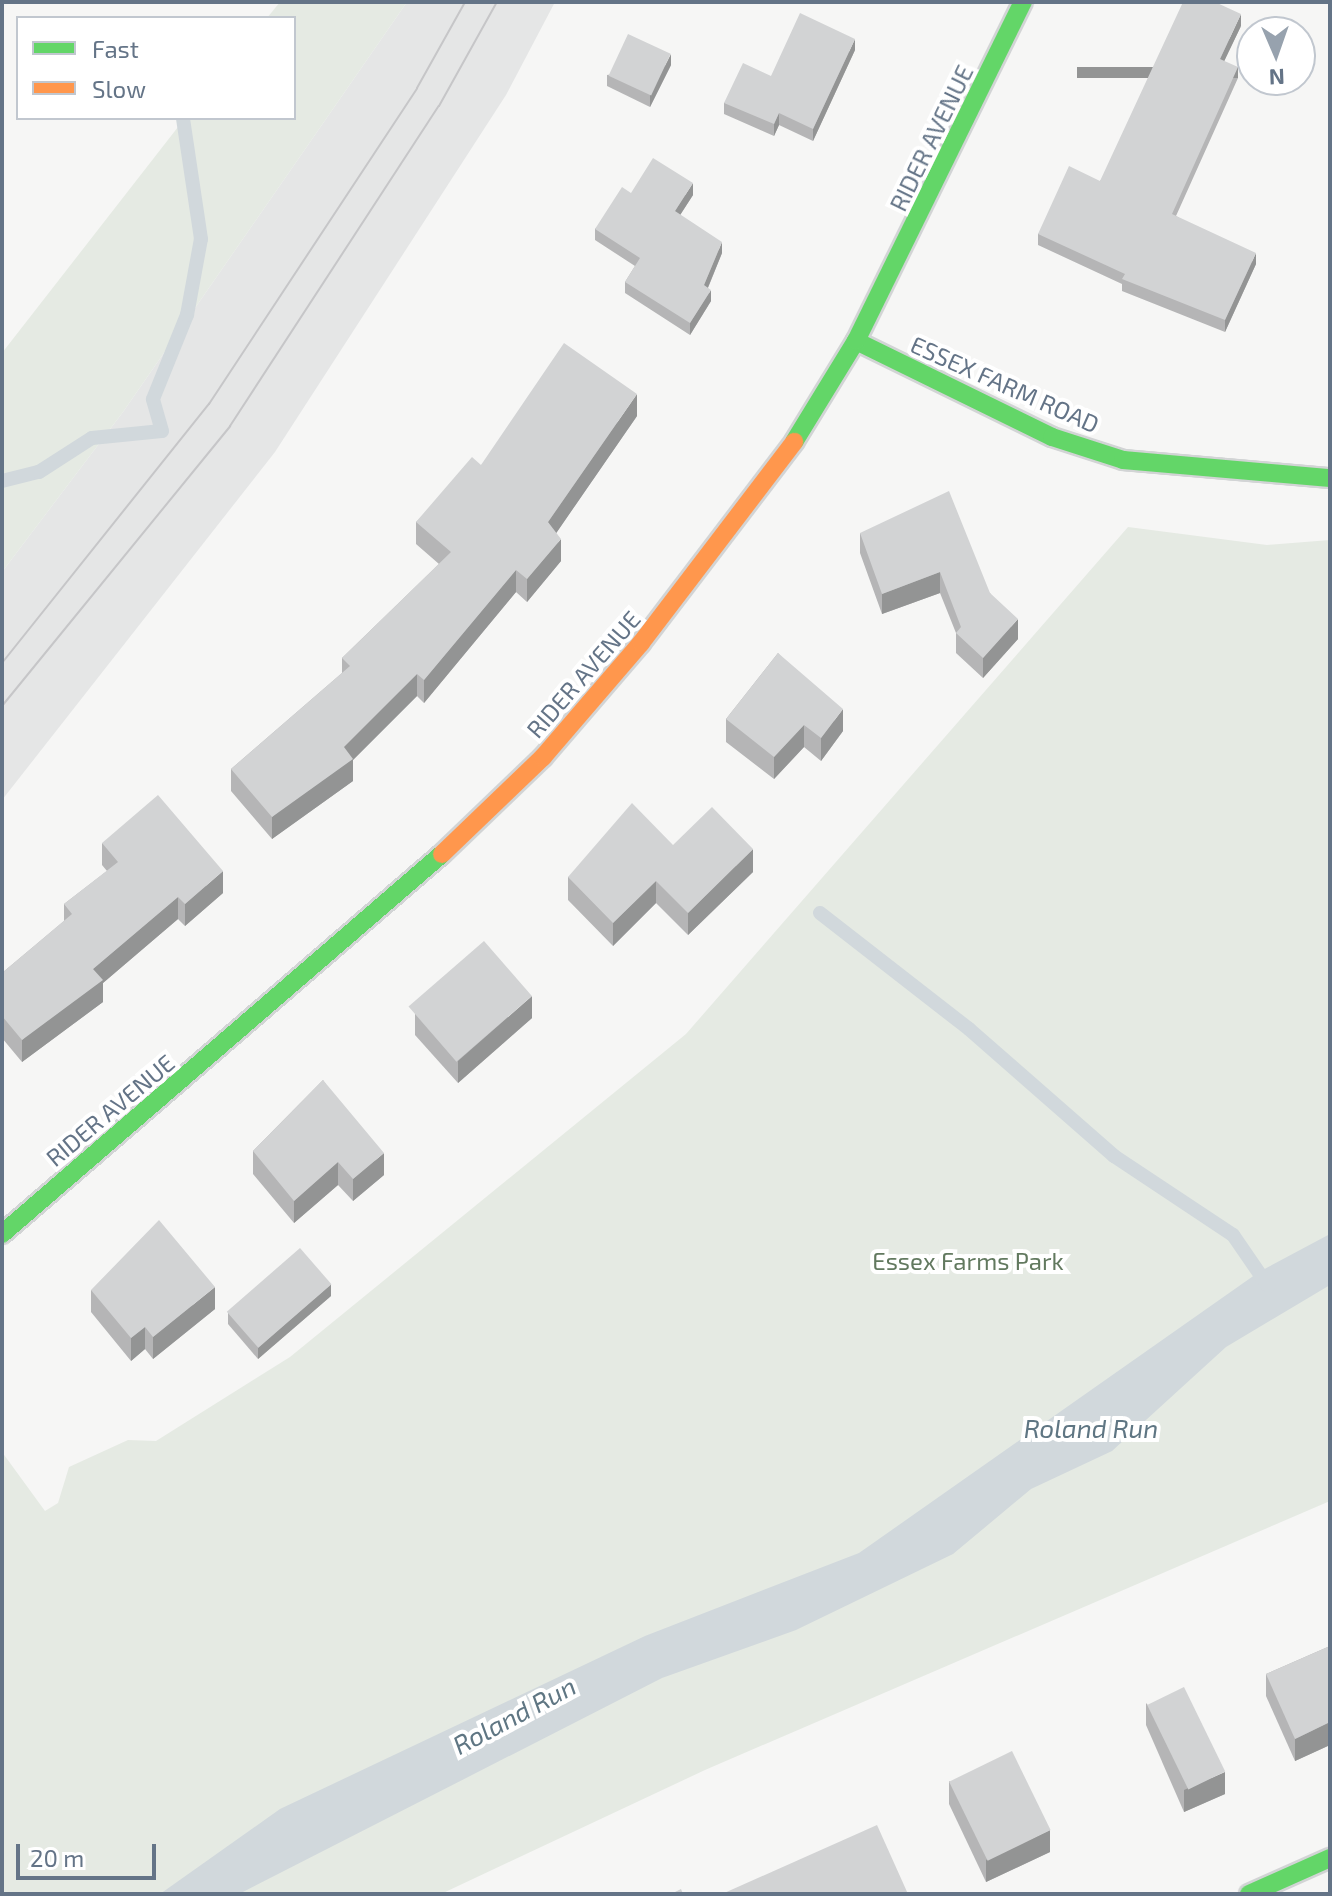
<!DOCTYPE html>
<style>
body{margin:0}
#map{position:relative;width:1332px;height:1896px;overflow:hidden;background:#f6f6f5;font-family:"Exo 2",sans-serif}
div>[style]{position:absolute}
.built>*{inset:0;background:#e5e6e6}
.green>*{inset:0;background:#e5eae3}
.water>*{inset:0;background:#d1d8dc}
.stream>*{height:14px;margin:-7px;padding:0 7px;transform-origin:7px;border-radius:7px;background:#d1d8dc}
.roads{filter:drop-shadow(2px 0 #d2d4d5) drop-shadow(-2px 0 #d2d4d5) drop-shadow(0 2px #d2d4d5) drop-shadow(0 -2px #d2d4d5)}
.fast>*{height:18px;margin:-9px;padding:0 9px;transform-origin:9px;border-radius:9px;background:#63d668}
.slow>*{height:18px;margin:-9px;padding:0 9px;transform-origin:9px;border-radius:9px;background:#ff974d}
.tram>*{height:2px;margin:-1px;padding:0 1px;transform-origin:1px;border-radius:1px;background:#c6c6c8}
.wall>*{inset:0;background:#b5b5b6}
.shaded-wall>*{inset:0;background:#939494;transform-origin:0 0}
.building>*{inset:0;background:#d2d3d4;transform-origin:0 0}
span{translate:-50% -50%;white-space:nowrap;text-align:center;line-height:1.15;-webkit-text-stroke:8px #fff;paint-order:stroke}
.street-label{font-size:24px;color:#647487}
.park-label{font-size:24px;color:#62795f}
.water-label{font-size:26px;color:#5f7683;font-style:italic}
.frame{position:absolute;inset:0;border:4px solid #647487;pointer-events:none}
.legend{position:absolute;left:16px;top:16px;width:280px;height:104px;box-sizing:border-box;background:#fff;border:2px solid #c1c7cf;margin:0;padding:10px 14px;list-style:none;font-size:24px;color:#647487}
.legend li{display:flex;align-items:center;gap:16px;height:40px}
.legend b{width:40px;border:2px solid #c1c7cf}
.north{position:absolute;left:1236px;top:16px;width:80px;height:80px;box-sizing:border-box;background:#fff;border:2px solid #c1c7cf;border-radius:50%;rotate:178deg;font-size:22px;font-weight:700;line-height:32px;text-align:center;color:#647487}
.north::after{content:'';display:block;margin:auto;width:28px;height:36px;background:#97a2ae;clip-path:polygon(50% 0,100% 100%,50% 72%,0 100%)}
.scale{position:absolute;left:16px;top:1844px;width:140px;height:36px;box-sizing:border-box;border:4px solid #647487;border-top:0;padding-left:10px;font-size:24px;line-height:28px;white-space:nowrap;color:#647487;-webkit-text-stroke:6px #fff;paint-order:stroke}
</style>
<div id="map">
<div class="built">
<div style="clip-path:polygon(407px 2px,555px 2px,506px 95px,275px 452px,2px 800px,2px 572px,123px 412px)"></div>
</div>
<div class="green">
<div style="clip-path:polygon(280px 2px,407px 2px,123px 412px,2px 572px,2px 353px,185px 118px,294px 118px,294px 18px,267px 18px)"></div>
<div style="clip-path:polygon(1128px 527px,1267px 545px,1330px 540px,1330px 1501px,705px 1770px,441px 1894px,2px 1894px,2px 1452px,45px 1511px,58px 1503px,69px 1467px,128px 1440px,156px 1441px,290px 1357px,686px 1034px)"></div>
</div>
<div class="water">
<div style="clip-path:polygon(1330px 1234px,1330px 1285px,1226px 1347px,1112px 1451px,1031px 1489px,953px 1554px,796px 1630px,662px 1678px,239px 1894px,160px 1894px,280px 1809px,645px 1636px,859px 1553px,1259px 1272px)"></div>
</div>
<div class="stream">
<div style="left:2px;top:481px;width:38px;rotate:-14deg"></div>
<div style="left:39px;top:472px;width:63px;rotate:-32.7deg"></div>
<div style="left:92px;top:438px;width:70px;rotate:-5.7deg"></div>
<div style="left:162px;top:431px;width:33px;rotate:-106deg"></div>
<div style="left:153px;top:399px;width:91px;rotate:-68deg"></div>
<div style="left:187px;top:315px;width:77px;rotate:-79.6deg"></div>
<div style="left:201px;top:239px;width:122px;rotate:-98.5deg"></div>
<div style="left:820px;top:913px;width:189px;rotate:37.9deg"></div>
<div style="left:969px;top:1029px;width:193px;rotate:41.2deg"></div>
<div style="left:1114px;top:1156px;width:143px;rotate:33.6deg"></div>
<div style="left:1233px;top:1235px;width:62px;rotate:55.5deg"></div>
</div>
<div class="roads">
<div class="fast">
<div style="left:856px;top:341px;width:218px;rotate:26.1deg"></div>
<div style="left:1052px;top:437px;width:75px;rotate:17.9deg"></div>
<div style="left:1123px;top:460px;width:208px;rotate:5deg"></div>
<div style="left:794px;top:442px;width:119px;rotate:-58.5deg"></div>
<div style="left:856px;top:341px;width:378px;rotate:-63.8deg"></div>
<div style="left:2px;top:1234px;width:581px;rotate:-40.82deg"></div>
<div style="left:1249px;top:1894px;width:89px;rotate:-24deg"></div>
</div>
<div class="slow">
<div style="left:442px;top:854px;width:140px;rotate:-43.8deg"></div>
<div style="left:543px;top:757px;width:150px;rotate:-49.3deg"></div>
<div style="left:641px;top:643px;width:253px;rotate:-52.7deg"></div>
</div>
</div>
<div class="tram">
<div style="left:2px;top:663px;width:332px;rotate:-51.4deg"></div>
<div style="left:209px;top:404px;width:378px;rotate:-56.6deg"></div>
<div style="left:417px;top:88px;width:98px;rotate:-60.8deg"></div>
<div style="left:2px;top:706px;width:361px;rotate:-50.8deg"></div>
<div style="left:230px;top:426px;width:382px;rotate:-56.9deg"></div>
<div style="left:439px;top:106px;width:119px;rotate:-60.9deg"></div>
</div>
<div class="wall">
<div style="clip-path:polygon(1241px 26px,1224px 61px,1238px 78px,1176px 216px,1256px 264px,1225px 332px,1122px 291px,1122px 284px,1038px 245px,1038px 234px,1100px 181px)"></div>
<div style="clip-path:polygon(855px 50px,813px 141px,779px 125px,774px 136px,724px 114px,724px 103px,771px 76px)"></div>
<div style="clip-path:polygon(671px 65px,650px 107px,607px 86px,607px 75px)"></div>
<div style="clip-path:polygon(631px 193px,693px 195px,680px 215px,722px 253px,708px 288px,711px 301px,690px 335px,625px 293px,625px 282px,635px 266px,595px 240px,595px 229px)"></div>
<div style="clip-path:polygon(637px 416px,556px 533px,561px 561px,527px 602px,516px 592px,424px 703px,417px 696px,353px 760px,353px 781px,272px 839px,231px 791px,231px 769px,342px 673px,342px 658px,439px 564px,416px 544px,416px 522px,481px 465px)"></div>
<div style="clip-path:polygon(860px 533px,990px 593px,1018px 639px,983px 678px,956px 653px,956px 633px,940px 593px,882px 614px,860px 553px)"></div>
<div style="clip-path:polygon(778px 653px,843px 731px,821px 761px,804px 747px,774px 779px,726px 742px,726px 719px)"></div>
<div style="clip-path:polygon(102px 843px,223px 893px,185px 926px,178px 919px,103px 983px,103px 1002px,22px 1062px,2px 1038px,2px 973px,64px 921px,64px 904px,107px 871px,102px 865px)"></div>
<div style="clip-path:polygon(673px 845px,753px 872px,688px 935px,656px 903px,613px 946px,568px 900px,568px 877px)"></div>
<div style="clip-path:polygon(415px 1013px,532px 1018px,458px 1083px,415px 1035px)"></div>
<div style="clip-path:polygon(323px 1080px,384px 1175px,353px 1201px,338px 1185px,294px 1223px,253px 1174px,253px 1151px)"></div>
<div style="clip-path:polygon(91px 1290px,215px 1309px,153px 1359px,145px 1349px,131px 1361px,91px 1312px)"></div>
<div style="clip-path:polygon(331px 1296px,258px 1359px,228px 1324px,228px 1313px)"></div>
<div style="clip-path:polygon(1330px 1646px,1330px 1745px,1295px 1761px,1266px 1696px,1266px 1674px)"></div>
<div style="clip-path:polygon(1146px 1703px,1225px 1794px,1184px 1812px,1146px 1725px)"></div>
<div style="clip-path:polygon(949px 1781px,1050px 1852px,986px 1882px,949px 1804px)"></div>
</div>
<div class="shaded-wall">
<div style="clip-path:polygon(1241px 14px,1241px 26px,1220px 70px,1220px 59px)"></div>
<div style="clip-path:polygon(855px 39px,855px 50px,813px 141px,813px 129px)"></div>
<div style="clip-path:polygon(671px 54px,671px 65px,650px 107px,650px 95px)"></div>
<div style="left:1238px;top:67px;width:11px;height:161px;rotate:90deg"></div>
<div style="clip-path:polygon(779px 113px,779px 125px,774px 136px,774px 124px)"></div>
<div style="clip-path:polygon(693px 183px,693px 195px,675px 223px,675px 211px)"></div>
<div style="clip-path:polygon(722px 242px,722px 253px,704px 297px,704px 285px)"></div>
<div style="clip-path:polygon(1256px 253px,1256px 264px,1225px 332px,1225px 320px)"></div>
<div style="clip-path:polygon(711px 290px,711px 301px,690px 335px,690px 323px)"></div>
<div style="clip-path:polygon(637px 394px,637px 416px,548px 545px,548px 522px)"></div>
<div style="clip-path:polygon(561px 539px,561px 561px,527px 602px,527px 579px)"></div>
<div style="clip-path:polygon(516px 570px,516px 592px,424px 703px,424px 680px)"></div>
<div style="clip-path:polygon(940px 572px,940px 593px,882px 614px,882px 594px)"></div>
<div style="clip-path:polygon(1018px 619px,1018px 639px,983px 678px,983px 658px)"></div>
<div style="clip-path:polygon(417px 674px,417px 696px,353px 760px,353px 781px,272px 839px,272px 817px)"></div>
<div style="clip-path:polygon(843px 709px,843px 731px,821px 761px,821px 738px)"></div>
<div style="clip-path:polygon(804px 725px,804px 747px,774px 779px,774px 757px)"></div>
<div style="clip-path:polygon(753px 849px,753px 872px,688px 935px,688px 913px)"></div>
<div style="clip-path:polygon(223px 871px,223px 893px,185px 926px,185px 904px)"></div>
<div style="clip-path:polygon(656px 881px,656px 903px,613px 946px,613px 923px)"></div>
<div style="clip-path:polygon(178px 897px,178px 919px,103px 983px,103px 1002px,22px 1062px,22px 1040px,93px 969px)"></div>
<div style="clip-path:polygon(532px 996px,532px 1018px,458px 1083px,458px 1061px)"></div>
<div style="clip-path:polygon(384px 1153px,384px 1175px,353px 1201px,353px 1179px)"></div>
<div style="clip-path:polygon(338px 1162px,338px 1185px,294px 1223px,294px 1201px)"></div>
<div style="clip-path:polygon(331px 1284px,331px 1296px,258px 1359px,258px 1348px)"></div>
<div style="clip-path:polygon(215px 1287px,215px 1309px,153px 1359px,153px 1337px)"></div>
<div style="clip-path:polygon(145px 1327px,145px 1349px,131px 1361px,131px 1338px)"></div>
<div style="clip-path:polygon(1330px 1722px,1330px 1745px,1295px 1761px,1295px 1739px)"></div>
<div style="clip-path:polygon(1225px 1772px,1225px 1794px,1184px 1812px,1184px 1790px)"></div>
<div style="clip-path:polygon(1050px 1830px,1050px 1852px,986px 1882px,986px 1860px)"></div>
</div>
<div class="building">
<div style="clip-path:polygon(1183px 2px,1215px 2px,1241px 14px,1220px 59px,1238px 67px,1172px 214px,1256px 253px,1225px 320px,1122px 279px,1125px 274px,1038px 234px,1069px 166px,1100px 181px)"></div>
<div style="clip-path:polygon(800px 13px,855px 39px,813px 129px,779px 113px,774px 124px,724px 103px,743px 63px,771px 76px)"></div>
<div style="left:628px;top:34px;width:47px;height:46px;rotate:25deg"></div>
<div style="clip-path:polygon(653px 158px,693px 183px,675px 211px,722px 242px,704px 285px,711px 290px,690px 323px,625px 282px,640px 258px,595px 229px,622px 187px,631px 193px)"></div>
<div style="clip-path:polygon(564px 343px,637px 394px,548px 522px,561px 539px,527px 579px,516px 570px,424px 680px,417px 674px,344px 747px,353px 759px,272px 817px,231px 769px,350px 666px,342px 658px,451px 552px,416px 522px,472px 457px,481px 465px)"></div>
<div style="clip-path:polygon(949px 491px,990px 593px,1018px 619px,983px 658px,956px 633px,961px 627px,940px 572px,882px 594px,860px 533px)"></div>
<div style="clip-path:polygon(778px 653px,843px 709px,821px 738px,804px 725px,774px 757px,726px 719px)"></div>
<div style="clip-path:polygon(158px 795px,223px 871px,185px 904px,178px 897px,93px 969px,103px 980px,22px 1040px,2px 1016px,2px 973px,72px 914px,64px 904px,118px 862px,102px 843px)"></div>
<div style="clip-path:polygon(632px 803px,673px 845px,712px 807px,753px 849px,688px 913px,656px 881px,613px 923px,568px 877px)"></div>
<div style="left:484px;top:941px;width:73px;height:100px;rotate:49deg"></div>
<div style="clip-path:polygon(323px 1080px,384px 1153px,353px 1179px,338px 1162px,294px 1201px,253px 1151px)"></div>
<div style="clip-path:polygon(159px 1220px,215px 1287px,153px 1337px,145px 1327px,131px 1338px,91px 1290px)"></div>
<div style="left:300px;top:1248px;width:48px;height:97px;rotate:49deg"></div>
<div style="clip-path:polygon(1330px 1646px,1330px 1722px,1295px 1739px,1266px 1674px)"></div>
<div style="left:1184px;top:1687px;width:94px;height:41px;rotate:64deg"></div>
<div style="left:1012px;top:1751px;width:88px;height:70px;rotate:64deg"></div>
<div style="clip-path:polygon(877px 1825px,908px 1894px,722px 1894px)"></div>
<div style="clip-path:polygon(681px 1889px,683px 1894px,671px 1894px)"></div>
</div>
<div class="street-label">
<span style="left:931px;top:138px;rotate:-64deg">RIDER AVENUE</span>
<span style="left:1005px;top:384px;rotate:24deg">ESSEX FARM ROAD</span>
<span style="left:583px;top:674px;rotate:-49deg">RIDER AVENUE</span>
<span style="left:110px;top:1110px;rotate:-40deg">RIDER AVENUE</span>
</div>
<div class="park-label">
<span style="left:968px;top:1261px">Essex Farms Park</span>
</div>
<div class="water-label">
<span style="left:1091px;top:1428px">Roland Run</span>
<span style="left:514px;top:1715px;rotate:-28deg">Roland Run</span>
</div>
<div class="frame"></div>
<ul class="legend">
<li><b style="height:10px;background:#63d668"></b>Fast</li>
<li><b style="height:10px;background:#ff974d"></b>Slow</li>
</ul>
<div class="north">N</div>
<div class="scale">20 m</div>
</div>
